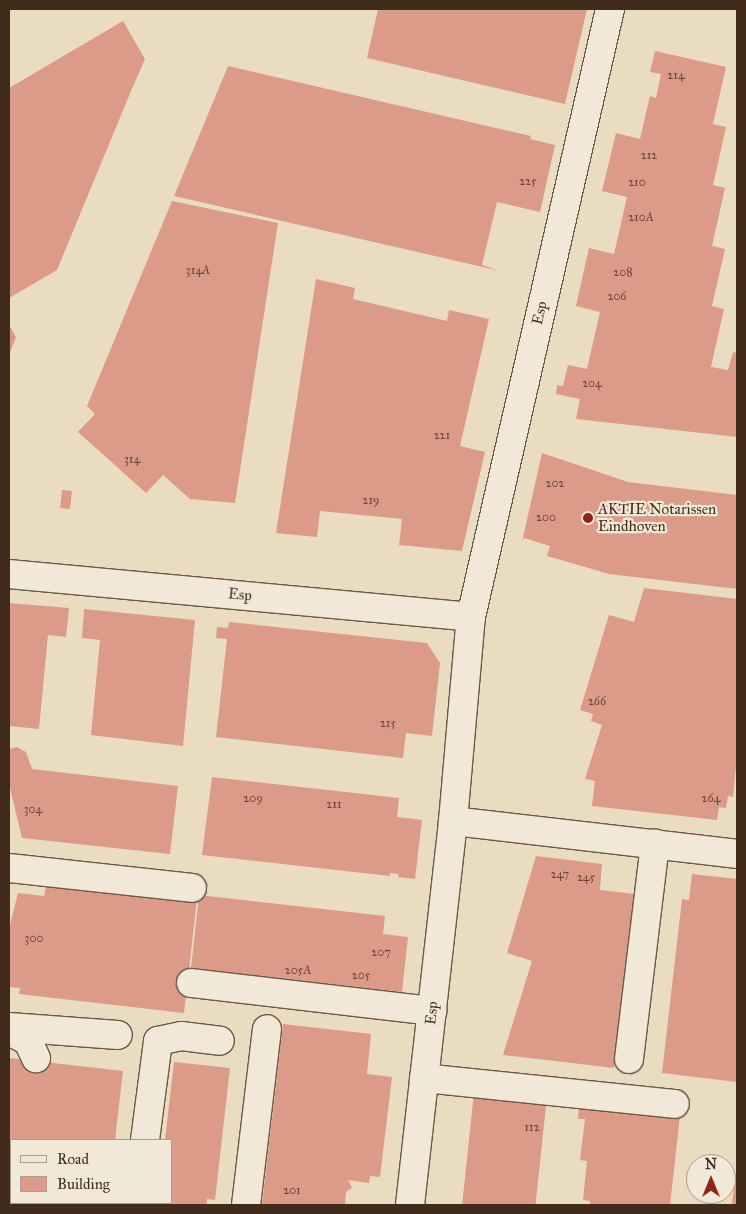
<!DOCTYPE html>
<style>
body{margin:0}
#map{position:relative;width:746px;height:1214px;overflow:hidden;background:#eadcc1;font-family:"IM FELL Great Primer",serif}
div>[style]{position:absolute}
.building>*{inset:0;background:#dc9a88;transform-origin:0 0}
.roads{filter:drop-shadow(1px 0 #6b5844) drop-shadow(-1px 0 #6b5844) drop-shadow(0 1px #6b5844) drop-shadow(0 -1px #6b5844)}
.minor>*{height:28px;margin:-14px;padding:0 14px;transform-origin:14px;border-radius:14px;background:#f1e8d7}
.dots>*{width:14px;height:14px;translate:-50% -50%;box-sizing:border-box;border:2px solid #f1e8d7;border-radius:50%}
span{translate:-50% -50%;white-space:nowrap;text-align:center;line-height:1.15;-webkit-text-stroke:4.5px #f1e8d7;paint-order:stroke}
.number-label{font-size:12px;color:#684836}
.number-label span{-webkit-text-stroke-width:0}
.street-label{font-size:15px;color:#412c1b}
.poi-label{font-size:15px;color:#412c1b}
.left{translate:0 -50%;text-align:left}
.frame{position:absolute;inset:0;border:10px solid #412c1b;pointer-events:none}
.legend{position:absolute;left:10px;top:1139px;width:162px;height:65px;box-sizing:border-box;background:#f1e8d7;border:1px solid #ab9d8c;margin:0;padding:6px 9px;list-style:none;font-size:15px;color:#412c1b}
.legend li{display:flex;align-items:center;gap:10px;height:25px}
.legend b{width:25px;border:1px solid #ab9d8c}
.north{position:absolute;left:686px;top:1154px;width:50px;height:50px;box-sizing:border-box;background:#f1e8d7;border:1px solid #ab9d8c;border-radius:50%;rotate:0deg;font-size:14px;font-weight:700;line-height:20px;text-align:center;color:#412c1b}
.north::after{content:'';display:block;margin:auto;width:18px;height:22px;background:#8f2418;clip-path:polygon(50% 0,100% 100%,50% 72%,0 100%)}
</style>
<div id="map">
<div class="building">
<div style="clip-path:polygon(378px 9px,587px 9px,565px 104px,367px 58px)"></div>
<div style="clip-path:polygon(123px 21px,145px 59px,131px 91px,57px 270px,9px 298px,9px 88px)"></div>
<div style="clip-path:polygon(655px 51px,726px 67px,713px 124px,726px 127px,713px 185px,725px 188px,712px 246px,725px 249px,712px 306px,724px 309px,711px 367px,728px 370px,733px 352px,737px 353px,737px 437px,576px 419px,580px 399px,556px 394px,557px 385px,563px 386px,568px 365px,587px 369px,600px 312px,576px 306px,589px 248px,614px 254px,627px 197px,602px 191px,616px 133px,640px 139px,650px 96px,656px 98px,661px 74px,650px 72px)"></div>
<div style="clip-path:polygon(228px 66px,531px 136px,530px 139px,555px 145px,540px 212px,497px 202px,482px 265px,500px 271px,174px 196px)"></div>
<div style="clip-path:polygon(172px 201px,278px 223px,235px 503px,190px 499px,163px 475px,146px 493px,78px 432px,95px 414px,87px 406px)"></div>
<div style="clip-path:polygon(316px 279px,355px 288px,353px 299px,447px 321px,449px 310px,489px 319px,460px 446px,485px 452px,462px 551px,399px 545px,402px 519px,320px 511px,317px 537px,276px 533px)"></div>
<div style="clip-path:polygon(9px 325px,16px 337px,9px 355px)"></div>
<div style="clip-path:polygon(542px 453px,628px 482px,737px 495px,737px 589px,609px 574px,547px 556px,550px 546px,524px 538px,522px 542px)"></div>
<div style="left:62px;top:490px;width:10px;height:18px;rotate:6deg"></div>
<div style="clip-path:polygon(644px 588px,737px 599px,737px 756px,733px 797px,728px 796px,726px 808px,719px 807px,717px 820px,592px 806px,595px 781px,585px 779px,602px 725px,591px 721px,593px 714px,580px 710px,609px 615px,634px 622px)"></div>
<div style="clip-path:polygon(9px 603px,69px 608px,66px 637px,48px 635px,39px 729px,9px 726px)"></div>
<div style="clip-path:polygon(84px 609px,195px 620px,183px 746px,91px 735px,100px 640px,82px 638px)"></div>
<div style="clip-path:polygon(229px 622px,427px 643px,440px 663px,432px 736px,406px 733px,403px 758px,216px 737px,227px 639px,216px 638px,217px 627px,228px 628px)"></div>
<div style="clip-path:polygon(17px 747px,26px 752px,32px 769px,178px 786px,170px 854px,22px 838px,9px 784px,9px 749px)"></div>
<div style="clip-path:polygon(212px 777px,399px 798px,397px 817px,422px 820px,415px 879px,398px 877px,399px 874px,390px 873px,390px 876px,202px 855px)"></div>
<div style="clip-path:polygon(536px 856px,602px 864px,600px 890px,635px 894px,614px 1068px,503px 1055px,532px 961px,507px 953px)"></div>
<div style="clip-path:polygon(692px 874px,737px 879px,737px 1082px,662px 1073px,682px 899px,689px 900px)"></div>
<div style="clip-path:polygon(47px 882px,197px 899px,184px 1013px,19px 994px,20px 988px,9px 987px,9px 929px,18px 893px,44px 896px)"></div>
<div style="clip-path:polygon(199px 895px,385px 916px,383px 934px,408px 937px,402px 992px,191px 968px)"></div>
<div style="clip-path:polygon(283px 1024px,371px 1034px,367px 1074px,392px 1077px,380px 1177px,370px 1176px,369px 1183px,348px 1180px,352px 1188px,346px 1192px,345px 1205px,262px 1204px)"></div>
<div style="clip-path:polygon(9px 1058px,123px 1071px,115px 1140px,11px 1140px,11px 1201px)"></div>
<div style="clip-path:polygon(174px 1062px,230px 1068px,215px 1200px,207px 1199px,207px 1205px,148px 1205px,171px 1203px,171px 1140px,165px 1140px)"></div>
<div style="left:474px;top:1092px;width:73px;height:114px;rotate:6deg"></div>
<div style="clip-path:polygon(579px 1104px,680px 1116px,670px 1205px,590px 1205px,590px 1201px,583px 1200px,587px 1161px,580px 1160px,585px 1119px,578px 1119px)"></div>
<div style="clip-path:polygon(736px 1172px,737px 1173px,737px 1205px,732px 1204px)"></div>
<div style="clip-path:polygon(35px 1203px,91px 1203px,91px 1205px)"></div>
</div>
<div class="roads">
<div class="minor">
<div style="left:9px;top:574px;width:464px;rotate:5.3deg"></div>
<div style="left:453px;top:821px;width:286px;rotate:6.6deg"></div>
<div style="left:9px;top:868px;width:184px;rotate:6.2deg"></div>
<div style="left:191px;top:983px;width:243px;rotate:6.6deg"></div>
<div style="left:9px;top:1027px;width:109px;rotate:4.2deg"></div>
<div style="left:9px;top:1031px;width:21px;rotate:28deg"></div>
<div style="left:28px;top:1041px;width:19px;rotate:65deg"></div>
<div style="left:629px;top:1059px;width:217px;rotate:-83.1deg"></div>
<div style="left:424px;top:1078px;width:252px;rotate:5.9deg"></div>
<div style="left:145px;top:1140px;width:100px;rotate:-82.5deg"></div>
<div style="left:158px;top:1041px;width:24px;rotate:-12deg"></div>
<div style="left:181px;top:1036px;width:39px;rotate:7deg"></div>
<div style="left:138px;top:1205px;width:2px;rotate:-90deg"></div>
<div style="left:246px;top:1205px;width:177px;rotate:-83.2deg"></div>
<div style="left:410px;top:1205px;width:386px;rotate:-83.6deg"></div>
<div style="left:453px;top:821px;width:205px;rotate:-85deg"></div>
<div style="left:471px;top:617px;width:624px;rotate:-77.12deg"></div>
</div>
</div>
<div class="dots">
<div style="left:588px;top:518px;background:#8f2418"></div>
</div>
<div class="number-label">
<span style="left:676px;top:76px">214</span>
<span style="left:649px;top:156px">212</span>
<span style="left:528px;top:182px">225</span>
<span style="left:637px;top:183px">210</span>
<span style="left:641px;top:218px">210A</span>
<span style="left:198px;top:271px">314A</span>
<span style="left:623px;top:273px">208</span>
<span style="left:617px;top:297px">206</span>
<span style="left:592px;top:384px">204</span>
<span style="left:442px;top:436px">221</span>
<span style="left:132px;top:460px">314</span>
<span style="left:555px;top:484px">202</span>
<span style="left:371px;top:501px">219</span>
<span style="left:546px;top:518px">200</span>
<span style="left:597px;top:702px">266</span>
<span style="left:388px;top:724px">215</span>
<span style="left:253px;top:799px">209</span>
<span style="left:711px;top:799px">264</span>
<span style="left:334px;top:805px">211</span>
<span style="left:33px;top:810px">304</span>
<span style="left:560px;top:875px">247</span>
<span style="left:586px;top:878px">245</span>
<span style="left:34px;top:939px">300</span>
<span style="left:381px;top:953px">207</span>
<span style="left:298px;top:971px">205A</span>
<span style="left:361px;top:976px">205</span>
<span style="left:532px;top:1128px">112</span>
<span style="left:292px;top:1191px">201</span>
</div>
<div class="street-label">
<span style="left:540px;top:313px;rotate:-77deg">Esp</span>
<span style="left:240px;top:595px;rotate:5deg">Esp</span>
<span style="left:432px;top:1013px;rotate:-84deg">Esp</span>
</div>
<div class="poi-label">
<span class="left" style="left:598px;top:518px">AKTIE Notarissen<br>Eindhoven</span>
</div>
<div class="frame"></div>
<ul class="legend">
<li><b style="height:6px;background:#f1e8d7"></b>Road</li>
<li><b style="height:14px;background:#dc9a88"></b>Building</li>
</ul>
<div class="north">N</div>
</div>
